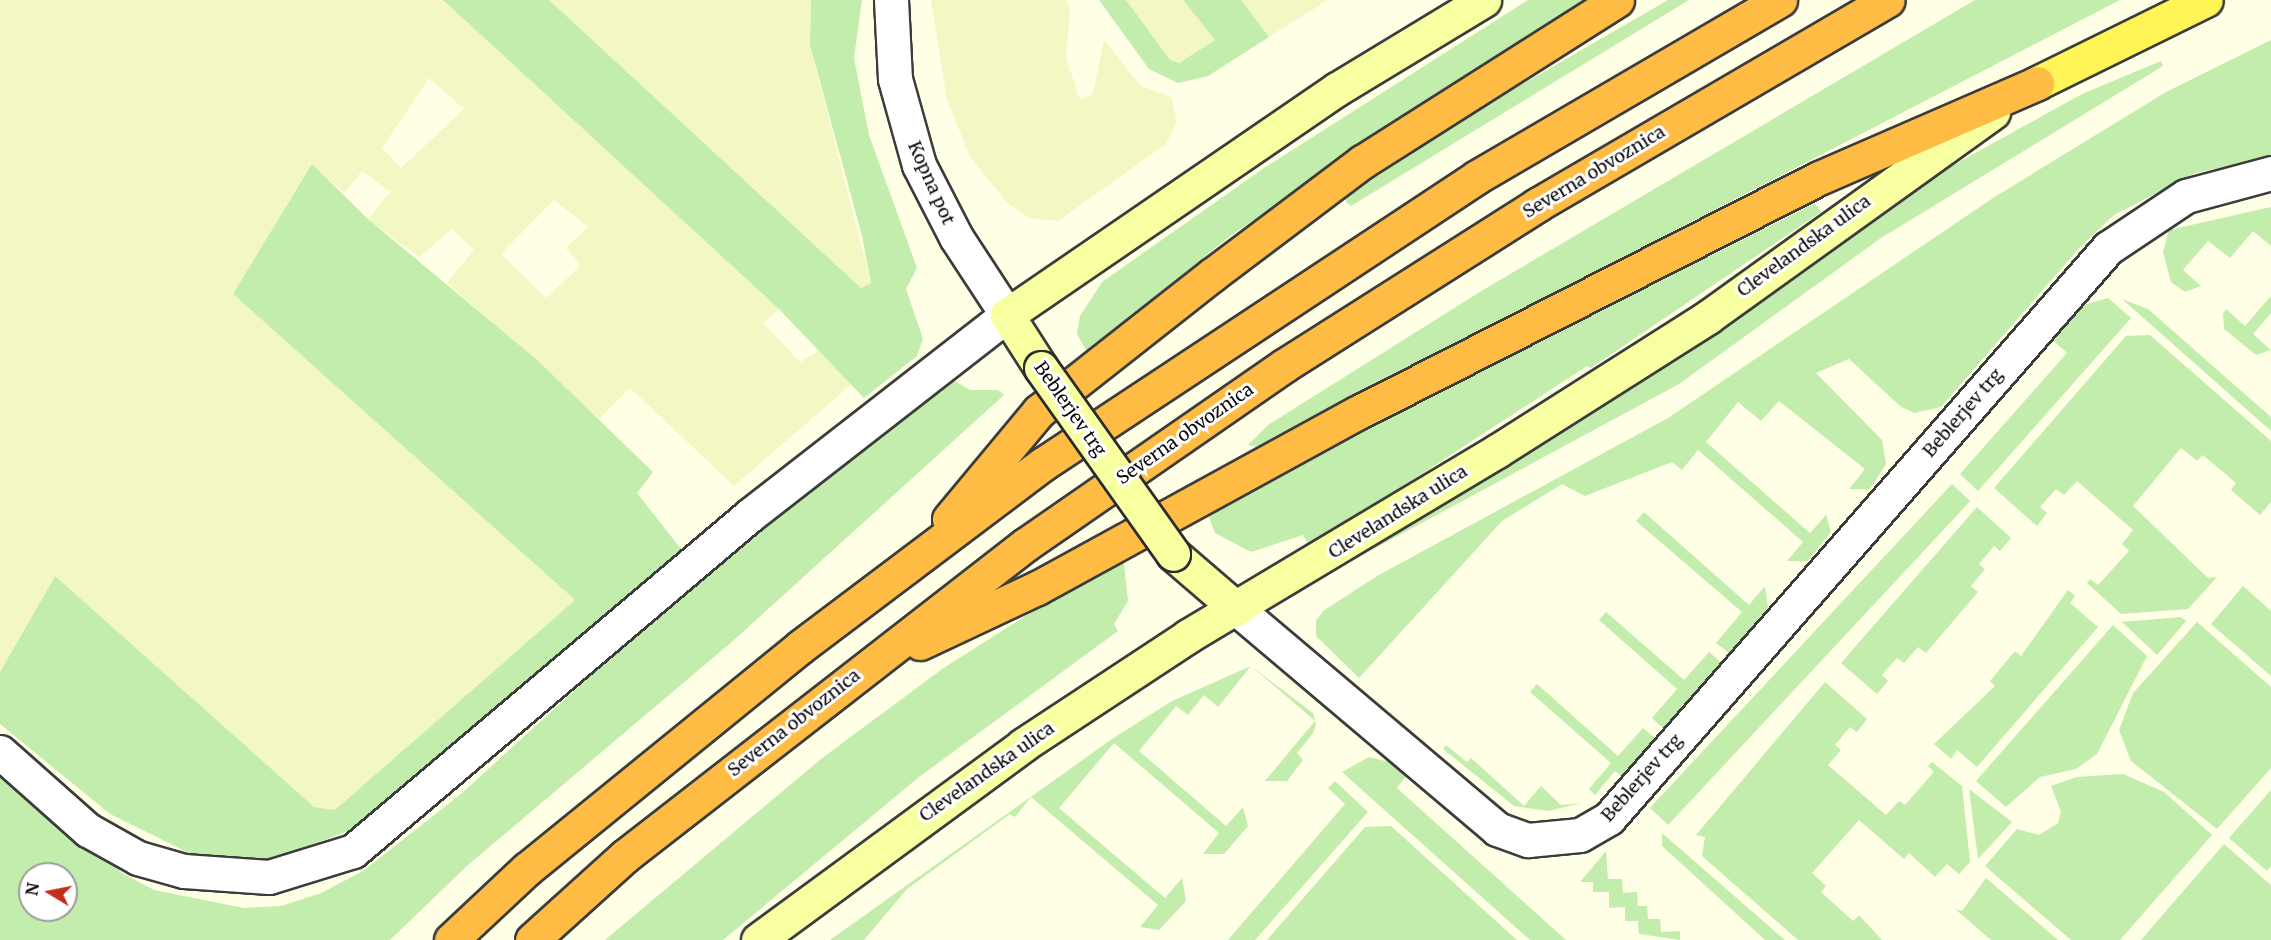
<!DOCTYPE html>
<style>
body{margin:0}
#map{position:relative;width:2271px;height:940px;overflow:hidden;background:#ffffe6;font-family:Merriweather,serif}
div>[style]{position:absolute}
.farmland>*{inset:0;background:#f2f7c3}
.green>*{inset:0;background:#c2edac;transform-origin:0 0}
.roads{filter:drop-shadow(2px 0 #3c3c3c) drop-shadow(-2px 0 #3c3c3c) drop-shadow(0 2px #3c3c3c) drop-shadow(0 -2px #3c3c3c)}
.street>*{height:33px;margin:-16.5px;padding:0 16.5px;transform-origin:16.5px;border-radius:16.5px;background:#fff}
.secondary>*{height:33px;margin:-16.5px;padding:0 16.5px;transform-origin:16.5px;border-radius:16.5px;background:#f8ffa1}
.primary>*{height:33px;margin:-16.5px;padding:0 16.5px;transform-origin:16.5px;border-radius:16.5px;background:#fff556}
.highway>*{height:33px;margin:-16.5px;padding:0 16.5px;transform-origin:16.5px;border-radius:16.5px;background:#ffbc44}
.bridges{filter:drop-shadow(2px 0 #2b2b2b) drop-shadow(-2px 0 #2b2b2b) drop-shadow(0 2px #2b2b2b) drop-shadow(0 -2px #2b2b2b)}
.secondary-bridge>*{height:33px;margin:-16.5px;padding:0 16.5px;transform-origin:16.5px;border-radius:16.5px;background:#f8ffa1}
span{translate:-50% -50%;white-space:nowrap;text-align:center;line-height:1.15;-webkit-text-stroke:6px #fff;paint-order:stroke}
.street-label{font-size:18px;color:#090909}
.north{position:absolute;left:18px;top:862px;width:60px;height:60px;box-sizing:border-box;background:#fff;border:2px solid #9d9d9d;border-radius:50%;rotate:280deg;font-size:16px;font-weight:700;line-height:24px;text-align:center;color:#090909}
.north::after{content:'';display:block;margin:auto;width:21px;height:27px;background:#c52e16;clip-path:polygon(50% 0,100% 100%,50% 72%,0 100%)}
</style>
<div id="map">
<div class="farmland">
<div style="clip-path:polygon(evenodd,0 0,443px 0,779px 309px,763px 323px,800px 362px,820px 350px,853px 383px,734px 486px,630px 388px,599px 419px,447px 282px,474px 250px,452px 229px,419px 257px,368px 219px,390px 192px,362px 171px,344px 193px,312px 164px,233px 294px,575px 600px,335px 810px,314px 807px,54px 577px,0 672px,0 0,429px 78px,464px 109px,401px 168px,382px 148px,429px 78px,0 0,554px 200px,588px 227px,566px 248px,580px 266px,546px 298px,501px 254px,554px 200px)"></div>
<div style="clip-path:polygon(549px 0,811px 0,810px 46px,871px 283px,861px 288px)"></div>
<div style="clip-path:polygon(931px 0,1066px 0,1070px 10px,1066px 58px,1080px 100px,1093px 94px,1104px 40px,1141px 86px,1171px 97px,1177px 121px,1166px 144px,1058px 221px,1029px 218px,1006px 202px,970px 156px,947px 100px)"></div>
<div style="clip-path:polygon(1126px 0,1183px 0,1215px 40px,1179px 63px,1170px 60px)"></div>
<div style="clip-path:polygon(1241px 0,1328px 0,1269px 37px)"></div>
</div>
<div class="green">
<div style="clip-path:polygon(443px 0,549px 0,861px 288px,871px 283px,862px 236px,810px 45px,811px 0,862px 0,854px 58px,869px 135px,917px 268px,906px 289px,923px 339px,917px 356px,864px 398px,779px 309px)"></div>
<div style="clip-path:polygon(1099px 0,1126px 0,1170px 60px,1179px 63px,1215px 40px,1183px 0,1241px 0,1269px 37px,1208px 76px,1178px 83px,1149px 69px)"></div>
<div style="clip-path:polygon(1528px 0,1587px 0,1230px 236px,1087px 352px,1077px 334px,1080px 316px,1102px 282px,1264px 168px)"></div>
<div style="clip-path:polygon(1668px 0,1689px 0,1351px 206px,1346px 202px,1347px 196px,1481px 108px)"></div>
<div style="clip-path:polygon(1975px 0,2120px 0,1256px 447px,1248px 445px,1268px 425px,1483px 290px)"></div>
<div style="clip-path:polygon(2271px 40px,2271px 157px,2195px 173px,2114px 215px,2080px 247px,1941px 407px,1914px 413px,1900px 406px,1849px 359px,1816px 373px,1882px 440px,1886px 464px,1870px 489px,1849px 489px,1865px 469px,1779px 401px,1761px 421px,1738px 402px,1706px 442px,1810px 533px,1826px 515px,1831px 532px,1808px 561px,1787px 561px,1803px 542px,1698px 450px,1682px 470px,1672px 462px,1585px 496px,1562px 484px,1502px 521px,1359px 678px,1316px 636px,1316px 621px,1323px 611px,1377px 576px,1668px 418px,1993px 198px,2166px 92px)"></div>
<div style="clip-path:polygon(2161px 61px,2163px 66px,1881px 238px,1679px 384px,1355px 559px,1697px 345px,1932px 177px,2082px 94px)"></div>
<div style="clip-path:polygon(312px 164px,368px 219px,536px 359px,653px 472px,637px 493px,681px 549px,416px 783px,356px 828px,271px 860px,201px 859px,110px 814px,0 724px,0 672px,55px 576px,314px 807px,335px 810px,575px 600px,233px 294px)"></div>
<div style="clip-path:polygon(1815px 203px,1821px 212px,1591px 368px,1587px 366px,1310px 547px,1303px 535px,1251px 552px,1215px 533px,1206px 510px)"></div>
<div style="clip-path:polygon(2271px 207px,2271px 246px,2253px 231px,2230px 258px,2208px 241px,2183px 270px,2201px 286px,2185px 292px,2171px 282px,2163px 252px,2169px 230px)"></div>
<div style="clip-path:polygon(2271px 296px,2271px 313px,2253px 334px,2271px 350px,2256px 355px,2224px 329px,2223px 314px,2226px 309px,2245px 326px)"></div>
<div style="clip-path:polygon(2108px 298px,2131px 318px,1978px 491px,1960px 474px,2067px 353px,2048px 336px,2083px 305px)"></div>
<div style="clip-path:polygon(2122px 299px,2148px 309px,2271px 417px,2271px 431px)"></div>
<div style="clip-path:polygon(2150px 335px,2271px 441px,2271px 502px,2260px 515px,2231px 490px,2236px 483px,2203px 455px,2197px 461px,2181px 448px,2133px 506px,2208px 578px,2217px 577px,2188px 609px,2121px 614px,2087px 583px,2090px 579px,2098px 585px,2129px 551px,2122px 544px,2133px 530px,2077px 481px,2064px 495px,2056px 489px,2040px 507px,2047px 513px,2037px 526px,1994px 488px,2126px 336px)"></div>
<div style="clip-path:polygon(evenodd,955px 381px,970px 390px,998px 390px,1004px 395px,734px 640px,468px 865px,390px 940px,0 940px,0 774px,122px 873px,154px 890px,244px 908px,281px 906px,321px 893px,363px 871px,461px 794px,621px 648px,835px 469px,955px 381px,30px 874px,66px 874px,66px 910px,30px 910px,30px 874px)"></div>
<div style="left:1952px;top:484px;width:25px;height:443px;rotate:43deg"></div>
<div style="clip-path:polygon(1977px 507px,2011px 538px,2000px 551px,1994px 546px,1979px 564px,1985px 569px,1971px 586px,1978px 592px,1926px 653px,1918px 647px,1904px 663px,1897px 658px,1882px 675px,1888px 681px,1877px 694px,1841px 663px)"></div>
<div style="clip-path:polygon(1644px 512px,1749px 605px,1765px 586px,1768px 608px,1729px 653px,1716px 643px,1742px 612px,1636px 521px)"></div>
<div style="clip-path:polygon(1123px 554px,1128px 601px,1114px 624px,1118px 631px,919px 777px,723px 940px,605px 940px,821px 759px,942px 669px)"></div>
<div style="clip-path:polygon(2243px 586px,2271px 611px,2271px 676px,2211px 624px)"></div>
<div style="clip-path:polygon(2068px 590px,2075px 596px,2070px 603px,2098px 627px,1977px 767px,1957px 750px,1951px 759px,1934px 744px,1995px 686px,1990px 681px,2015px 651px,2021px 656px)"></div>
<div style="clip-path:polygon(1606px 612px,1684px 680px,1709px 652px,1722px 663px,1664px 729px,1652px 718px,1677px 689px,1599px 620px)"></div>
<div style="clip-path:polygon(2181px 617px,2186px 621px,2157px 655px,2122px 622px)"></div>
<div style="clip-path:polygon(2197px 622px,2271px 687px,2271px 768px,2217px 829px,2131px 761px,2119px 730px,2133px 693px)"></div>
<div style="clip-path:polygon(2113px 625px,2147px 656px,2097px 754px,2076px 769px,2040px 777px,2006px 807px,1976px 781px)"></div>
<div style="clip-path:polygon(1251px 666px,1313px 713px,1316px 724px,1313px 733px,1297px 753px,1303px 760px,1287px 781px,1265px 781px,1315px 721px,1251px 666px,1218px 707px,1204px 695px,1188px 715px,1176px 706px,1139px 751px,1226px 826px,1243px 807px,1248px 826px,1224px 854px,1203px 854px,1219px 833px,1114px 743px,1059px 808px,1165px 898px,1182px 878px,1186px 901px,1159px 930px,1140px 927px,1158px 905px,1031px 797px,1015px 817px,1010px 814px,907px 889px,864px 940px,830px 940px,1112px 739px,1172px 701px)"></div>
<div style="clip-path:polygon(1825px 682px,1867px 719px,1857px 732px,1850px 727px,1835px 745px,1841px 750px,1828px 765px,1886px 815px,1899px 801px,1905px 805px,1934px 772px,1928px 766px,1932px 762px,1962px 786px,1970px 862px,1959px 874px,1947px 864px,1935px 877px,1909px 853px,1904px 859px,1859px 820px,1812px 873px,1826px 886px,1821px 892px,1853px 921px,1859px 915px,1882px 940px,1798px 940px,1702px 856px,1705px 837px,1696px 835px)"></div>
<div style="clip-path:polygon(1537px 684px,1618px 756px,1643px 728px,1656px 739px,1623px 777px,1615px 771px,1595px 795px,1589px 789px,1611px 763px,1530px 692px)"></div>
<div style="clip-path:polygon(1446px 745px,1467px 762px,1471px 758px,1524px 806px,1541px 786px,1561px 805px,1581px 803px,1548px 811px,1514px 806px,1443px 749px)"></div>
<div style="clip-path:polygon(1369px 757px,1389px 762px,1406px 776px,1397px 788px,1566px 940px,1530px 940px,1342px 772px)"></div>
<div style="clip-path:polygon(2123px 774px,2164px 792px,2212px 835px,2120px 940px,2071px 940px,1985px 866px,2017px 829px,2039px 835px,2058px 823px,2061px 812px,2051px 786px,2076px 777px)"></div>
<div style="clip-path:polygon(1335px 781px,1368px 812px,1255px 940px,1228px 940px,1345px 804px,1328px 788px)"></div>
<div style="clip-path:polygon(1969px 789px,2012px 822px,1978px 859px)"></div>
<div style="clip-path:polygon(2271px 790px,2271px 866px,2267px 871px,2229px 838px)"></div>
<div style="clip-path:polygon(1391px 826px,1517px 940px,1267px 940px,1365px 827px)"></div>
<div style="clip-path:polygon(1662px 833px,1785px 940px,1765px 940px,1662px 846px)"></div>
<div style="clip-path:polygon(2224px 844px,2271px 885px,2271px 940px,2141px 940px)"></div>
<div style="clip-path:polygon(1606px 851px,1608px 879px,1622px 879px,1623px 893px,1637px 892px,1638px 906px,1647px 906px,1648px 919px,1660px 919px,1661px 932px,1680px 931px,1680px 940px,1639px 934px,1638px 921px,1625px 921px,1625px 907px,1609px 908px,1609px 892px,1593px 892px,1593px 882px,1580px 882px)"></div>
<div style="clip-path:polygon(1986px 878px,2058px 940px,1991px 940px,1955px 909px,1962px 911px)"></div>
</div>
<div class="roads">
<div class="street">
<div style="left:1237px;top:609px;width:341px;rotate:40.2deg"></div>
<div style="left:1497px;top:829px;width:33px;rotate:20deg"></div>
<div style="left:1528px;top:840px;width:52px;rotate:-5.5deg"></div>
<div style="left:1580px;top:835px;width:34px;rotate:-30deg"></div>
<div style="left:1609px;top:818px;width:758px;rotate:-48.8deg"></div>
<div style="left:2108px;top:248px;width:94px;rotate:-33.7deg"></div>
<div style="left:2186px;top:196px;width:88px;rotate:-15.1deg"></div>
<div style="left:0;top:752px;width:118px;rotate:41.6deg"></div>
<div style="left:88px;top:830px;width:57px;rotate:29.2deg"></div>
<div style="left:138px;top:858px;width:48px;rotate:15.8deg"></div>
<div style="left:184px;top:871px;width:85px;rotate:4deg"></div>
<div style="left:269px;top:877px;width:88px;rotate:-17.2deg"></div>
<div style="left:353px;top:851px;width:520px;rotate:-40.24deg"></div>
<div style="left:750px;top:515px;width:326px;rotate:-37.9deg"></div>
<div style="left:1007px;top:315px;width:93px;rotate:-123.2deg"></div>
<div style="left:956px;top:237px;width:81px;rotate:-117.2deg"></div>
<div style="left:919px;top:165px;width:89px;rotate:-105.6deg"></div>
<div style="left:895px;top:79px;width:79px;rotate:-92.9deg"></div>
</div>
<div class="secondary">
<div style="left:1041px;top:368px;width:63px;rotate:-122.7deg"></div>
<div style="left:1007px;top:315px;width:400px;rotate:-34.4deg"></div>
<div style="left:1337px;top:89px;width:172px;rotate:-31.2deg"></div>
<div style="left:1173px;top:554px;width:84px;rotate:40.7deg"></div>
<div style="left:758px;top:940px;width:329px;rotate:-36.3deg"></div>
<div style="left:1023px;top:745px;width:198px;rotate:-33.4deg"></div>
<div style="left:1188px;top:636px;width:360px;rotate:-30.9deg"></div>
<div style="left:1497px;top:451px;width:250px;rotate:-32.4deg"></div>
<div style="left:1708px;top:317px;width:351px;rotate:-35.7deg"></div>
</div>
<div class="primary">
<div style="left:2037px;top:83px;width:188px;rotate:-26.2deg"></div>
</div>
<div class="highway">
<div style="left:949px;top:519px;width:141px;rotate:-50.2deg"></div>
<div style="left:1039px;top:411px;width:220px;rotate:-38.2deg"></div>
<div style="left:1212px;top:275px;width:188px;rotate:-37deg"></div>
<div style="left:1362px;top:162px;width:302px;rotate:-32.4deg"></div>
<div style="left:920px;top:643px;width:129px;rotate:-25.2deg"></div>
<div style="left:1037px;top:588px;width:365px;rotate:-28.7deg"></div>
<div style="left:1357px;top:413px;width:518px;rotate:-26.96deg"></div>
<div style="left:1819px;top:178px;width:238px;rotate:-23.5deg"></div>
<div style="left:451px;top:940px;width:104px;rotate:-43.1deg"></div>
<div style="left:527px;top:869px;width:352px;rotate:-39.1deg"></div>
<div style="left:800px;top:647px;width:304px;rotate:-37deg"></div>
<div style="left:1043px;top:464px;width:520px;rotate:-33.48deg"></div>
<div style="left:1477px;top:177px;width:351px;rotate:-30.3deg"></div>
<div style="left:532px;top:940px;width:125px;rotate:-42.1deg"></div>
<div style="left:625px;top:856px;width:507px;rotate:-37.87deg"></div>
<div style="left:1025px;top:545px;width:316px;rotate:-34.7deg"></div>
<div style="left:1285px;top:365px;width:299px;rotate:-32.4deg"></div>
<div style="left:1537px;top:205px;width:406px;rotate:-30.3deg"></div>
</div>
</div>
<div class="bridges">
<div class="secondary-bridge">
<div style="left:1041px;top:368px;width:228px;rotate:54.6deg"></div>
</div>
</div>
<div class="street-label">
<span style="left:1594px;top:172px;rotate:-31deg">Severna obvoznica</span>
<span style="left:931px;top:183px;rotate:66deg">Kopna pot</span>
<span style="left:1804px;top:246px;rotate:-36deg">Clevelandska ulica</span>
<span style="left:1070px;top:409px;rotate:55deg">Beblerjev trg</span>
<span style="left:1963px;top:413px;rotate:-49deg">Beblerjev trg</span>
<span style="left:1185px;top:434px;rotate:-35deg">Severna obvoznica</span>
<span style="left:1398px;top:512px;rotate:-32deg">Clevelandska ulica</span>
<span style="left:794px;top:723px;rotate:-38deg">Severna obvoznica</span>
<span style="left:987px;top:772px;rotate:-35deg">Clevelandska ulica</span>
<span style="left:1642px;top:778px;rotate:-48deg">Beblerjev trg</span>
</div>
<div class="north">N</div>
</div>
